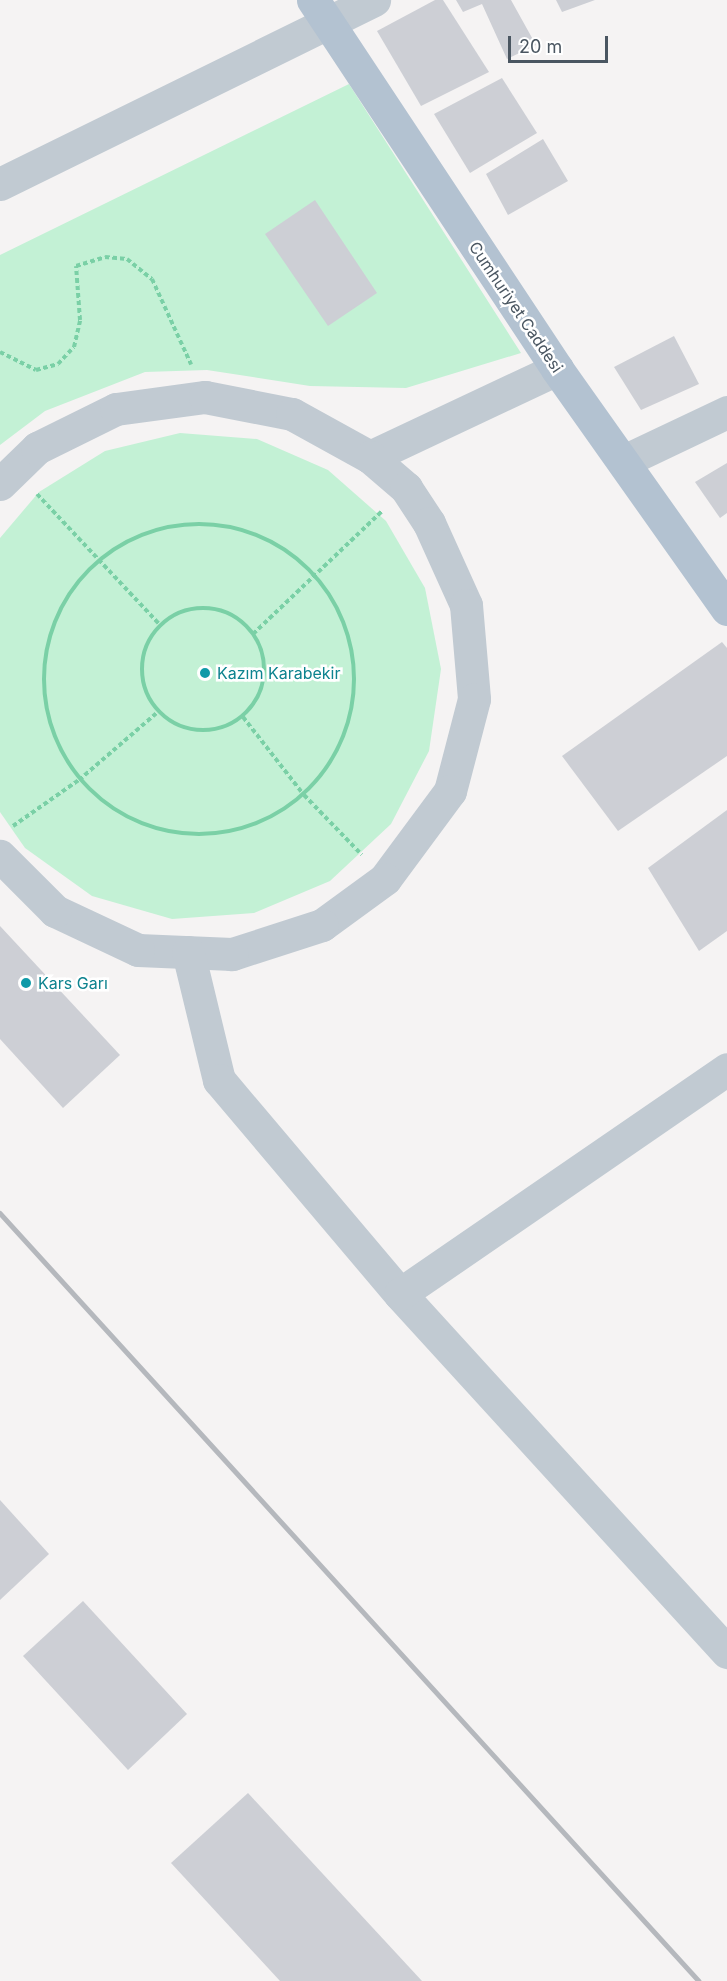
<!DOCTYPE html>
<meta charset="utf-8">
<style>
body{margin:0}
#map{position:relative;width:727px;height:1981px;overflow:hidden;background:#f5f3f3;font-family:Inter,sans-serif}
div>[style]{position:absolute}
.green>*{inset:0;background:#c3f1d5}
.building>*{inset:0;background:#cdcfd5}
.path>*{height:4px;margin-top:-2px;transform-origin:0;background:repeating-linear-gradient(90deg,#7ad0a6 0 4.5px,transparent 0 7.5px)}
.path>.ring{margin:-2px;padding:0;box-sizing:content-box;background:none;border:4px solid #7ad0a6;border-radius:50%}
.street>*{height:33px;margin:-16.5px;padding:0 16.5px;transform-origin:16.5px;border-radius:16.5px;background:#c1cad2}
.primary>*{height:33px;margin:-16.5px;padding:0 16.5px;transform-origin:16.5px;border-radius:16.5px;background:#b3c2d1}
.rail>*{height:4.5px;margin:-2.25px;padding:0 2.25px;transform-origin:2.25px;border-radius:2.25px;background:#b5b8bd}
.dots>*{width:16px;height:16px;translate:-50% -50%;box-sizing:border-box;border:3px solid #fff;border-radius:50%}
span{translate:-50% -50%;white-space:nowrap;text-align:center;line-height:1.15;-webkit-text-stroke:5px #fff;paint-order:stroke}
.street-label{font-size:16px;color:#4a5661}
.culture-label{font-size:16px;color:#0d838f}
.left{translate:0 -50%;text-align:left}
.scale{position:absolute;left:508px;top:36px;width:100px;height:27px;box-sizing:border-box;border:3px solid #4a5661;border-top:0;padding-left:8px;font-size:18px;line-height:21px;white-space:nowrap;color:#4a5661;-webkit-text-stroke:4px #fff;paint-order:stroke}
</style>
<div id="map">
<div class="green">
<div style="clip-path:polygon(349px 84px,521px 353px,406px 388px,310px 386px,207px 370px,145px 372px,45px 411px,0 445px,0 255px)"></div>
<div style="clip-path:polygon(180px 433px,257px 439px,328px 470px,386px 521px,425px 588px,441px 669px,429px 751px,391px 824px,330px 881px,254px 913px,172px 919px,92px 896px,25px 848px,0 812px,0 538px,39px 492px,105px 451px)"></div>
</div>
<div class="building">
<div style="clip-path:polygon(435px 0,443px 0,489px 72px,421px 106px,377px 31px)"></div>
<div style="clip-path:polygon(456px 0,511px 0,536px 45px,507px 59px,482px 4px,463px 12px)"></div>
<div style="clip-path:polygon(556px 0,595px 0,562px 12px)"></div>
<div style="clip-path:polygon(502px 78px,537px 133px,470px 173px,434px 114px)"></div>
<div style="clip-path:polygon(543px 139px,568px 181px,508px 215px,486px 174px)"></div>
<div style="clip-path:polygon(315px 200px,377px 293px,328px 326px,265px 234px)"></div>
<div style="clip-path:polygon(674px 336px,699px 384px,641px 410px,614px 367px)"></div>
<div style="clip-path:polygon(727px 463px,727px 513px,720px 518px,695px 482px)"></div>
<div style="clip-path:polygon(722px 642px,727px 648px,727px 756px,618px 831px,562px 756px)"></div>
<div style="clip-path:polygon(727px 810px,727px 931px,699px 951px,648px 868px)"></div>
<div style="clip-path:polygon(0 926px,120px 1055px,63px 1108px,0 1039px)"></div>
<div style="clip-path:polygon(0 1500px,49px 1554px,0 1600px)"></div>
<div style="clip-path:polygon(83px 1601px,187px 1714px,128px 1770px,23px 1656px)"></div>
<div style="clip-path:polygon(248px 1793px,422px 1981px,280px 1981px,171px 1863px)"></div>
</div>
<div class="path">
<div style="left:0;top:352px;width:40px;rotate:26.6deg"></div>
<div style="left:36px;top:370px;width:23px;rotate:-15deg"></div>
<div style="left:58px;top:364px;width:23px;rotate:-47deg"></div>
<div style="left:74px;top:347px;width:28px;rotate:-77deg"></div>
<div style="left:80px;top:320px;width:54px;rotate:-94.2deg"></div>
<div style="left:76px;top:266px;width:30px;rotate:-17deg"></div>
<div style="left:105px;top:257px;width:22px;rotate:5deg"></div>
<div style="left:127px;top:259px;width:32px;rotate:39deg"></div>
<div style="left:152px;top:279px;width:94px;rotate:65.4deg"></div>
<div style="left:37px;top:494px;width:180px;rotate:46.8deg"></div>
<div class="ring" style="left:44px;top:524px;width:306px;height:306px"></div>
<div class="ring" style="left:142px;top:608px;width:118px;height:118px"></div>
<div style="left:253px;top:634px;width:178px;rotate:-43.6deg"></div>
<div style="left:243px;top:717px;width:99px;rotate:52deg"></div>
<div style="left:304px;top:795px;width:83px;rotate:46deg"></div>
<div style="left:13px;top:826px;width:80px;rotate:-34.9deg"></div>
<div style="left:79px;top:780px;width:106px;rotate:-40.8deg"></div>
</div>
<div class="street">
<div style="left:0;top:184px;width:417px;rotate:-26.2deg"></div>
<div style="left:370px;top:457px;width:207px;rotate:-25.2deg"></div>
<div style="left:624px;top:461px;width:114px;rotate:-25.4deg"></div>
<div style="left:0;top:484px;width:52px;rotate:-44.2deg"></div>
<div style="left:37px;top:448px;width:88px;rotate:-26.3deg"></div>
<div style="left:116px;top:409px;width:90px;rotate:-7.7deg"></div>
<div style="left:205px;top:397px;width:89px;rotate:11.1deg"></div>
<div style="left:292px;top:414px;width:89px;rotate:28.9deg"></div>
<div style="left:370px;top:457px;width:48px;rotate:40.7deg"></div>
<div style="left:406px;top:488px;width:42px;rotate:56.7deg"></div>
<div style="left:429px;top:523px;width:90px;rotate:65.7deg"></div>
<div style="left:466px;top:605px;width:94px;rotate:85.1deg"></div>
<div style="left:474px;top:699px;width:95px;rotate:104.6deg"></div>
<div style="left:450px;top:791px;width:109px;rotate:126.5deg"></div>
<div style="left:385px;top:879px;width:78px;rotate:143.9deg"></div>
<div style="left:322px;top:925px;width:95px;rotate:162.1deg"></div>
<div style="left:232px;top:954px;width:94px;rotate:-177.6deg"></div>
<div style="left:138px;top:950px;width:92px;rotate:-154.8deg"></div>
<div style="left:55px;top:911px;width:78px;rotate:-135deg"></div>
<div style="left:188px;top:952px;width:132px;rotate:76.4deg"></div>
<div style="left:219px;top:1080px;width:280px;rotate:49.8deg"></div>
<div style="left:400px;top:1294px;width:485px;rotate:47.6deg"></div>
<div style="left:400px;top:1294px;width:397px;rotate:-34.5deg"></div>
</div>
<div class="primary">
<div style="left:313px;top:0;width:442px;rotate:56.5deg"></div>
<div style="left:557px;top:369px;width:294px;rotate:54.7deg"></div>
</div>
<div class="rail">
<div style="left:0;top:1213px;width:1038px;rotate:47.69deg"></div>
</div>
<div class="dots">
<div style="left:205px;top:673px;background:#0f9aa8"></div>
<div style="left:26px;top:983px;background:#0f9aa8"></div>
</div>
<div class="street-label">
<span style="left:516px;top:307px;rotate:56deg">Cumhuriyet Caddesi</span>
</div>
<div class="culture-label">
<span class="left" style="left:217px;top:673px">Kazım Karabekir</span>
<span class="left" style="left:38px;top:983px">Kars Garı</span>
</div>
<div class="scale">20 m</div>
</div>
